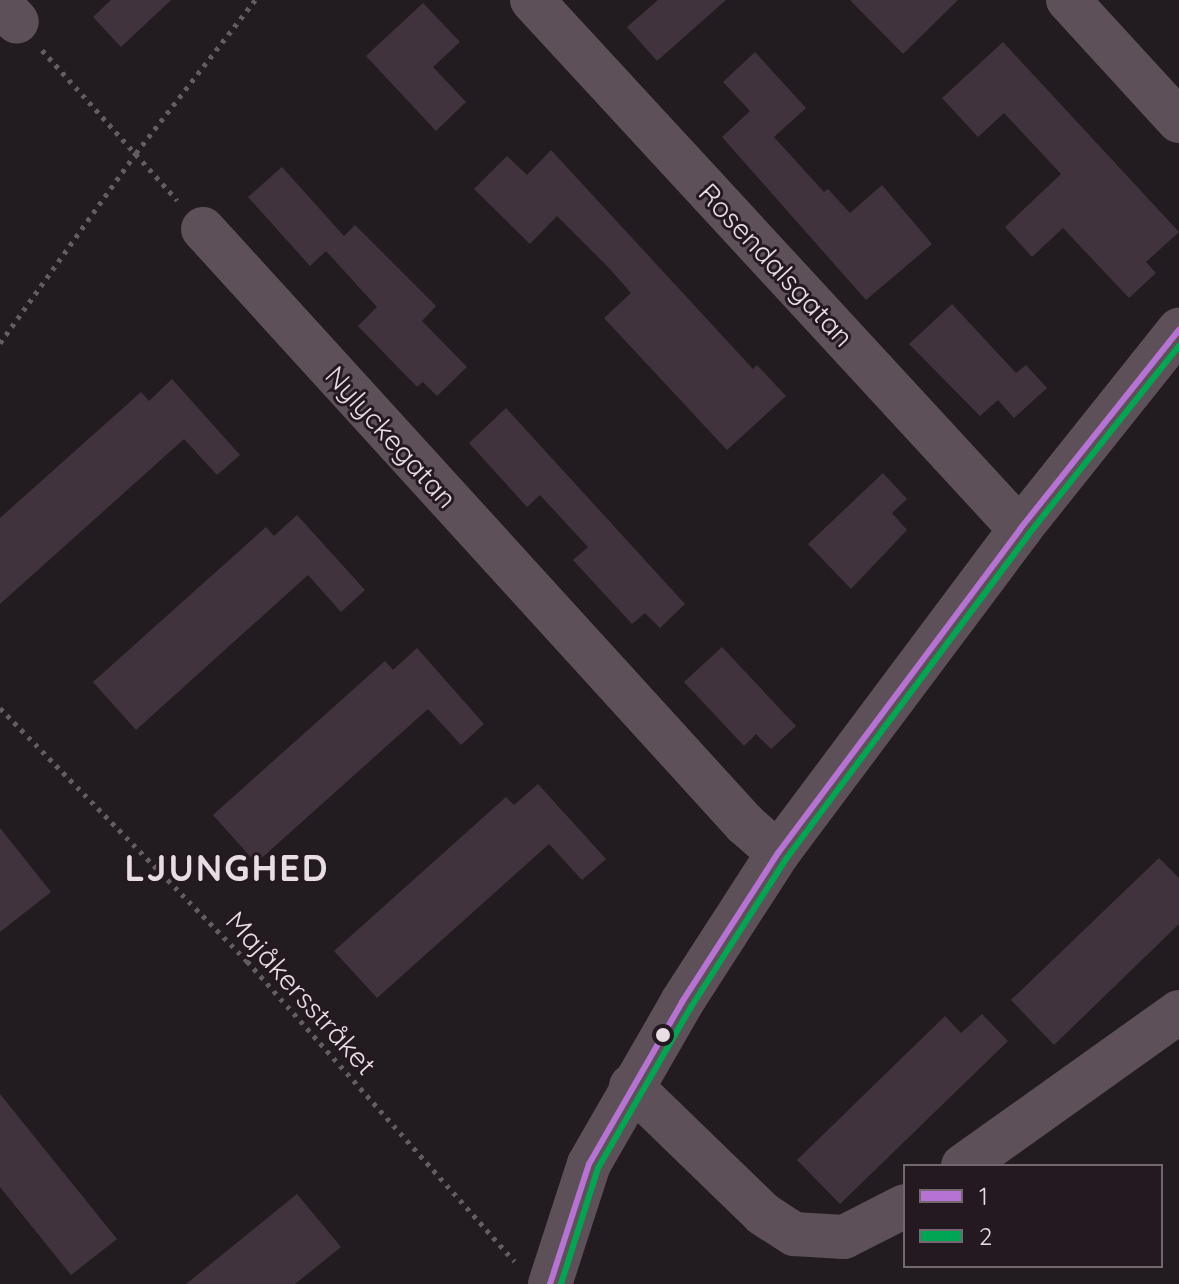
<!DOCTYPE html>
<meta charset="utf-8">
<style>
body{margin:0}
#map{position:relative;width:1179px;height:1284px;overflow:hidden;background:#221c20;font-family:Quicksand,sans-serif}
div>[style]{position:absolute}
.building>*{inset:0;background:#40333d}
.path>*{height:5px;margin-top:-2.5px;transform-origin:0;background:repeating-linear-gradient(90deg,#655b62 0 4px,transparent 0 10px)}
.street>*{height:44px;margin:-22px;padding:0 22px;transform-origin:22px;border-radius:22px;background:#5d5059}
.bus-1>*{height:6px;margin:-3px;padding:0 3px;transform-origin:3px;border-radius:3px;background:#b673d3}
.bus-2>*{height:6px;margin:-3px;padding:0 3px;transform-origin:3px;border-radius:3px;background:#00a651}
.dots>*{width:22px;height:22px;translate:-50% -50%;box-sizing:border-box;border:4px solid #251921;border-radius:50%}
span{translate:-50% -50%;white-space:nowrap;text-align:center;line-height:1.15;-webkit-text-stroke:6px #251921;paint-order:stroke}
.street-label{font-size:28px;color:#e7dee4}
.district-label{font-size:36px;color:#e7dee4;font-weight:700;letter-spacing:2px}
.legend{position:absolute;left:903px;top:1164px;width:260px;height:104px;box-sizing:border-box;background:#251921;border:2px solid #73686f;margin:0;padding:10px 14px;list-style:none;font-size:24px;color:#e7dee4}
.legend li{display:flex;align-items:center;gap:16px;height:40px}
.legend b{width:40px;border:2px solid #73686f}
</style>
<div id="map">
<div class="building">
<div style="clip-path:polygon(111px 0,171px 0,121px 47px,93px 17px)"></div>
<div style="clip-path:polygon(658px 0,726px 0,657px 61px,627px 27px)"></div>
<div style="clip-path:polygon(850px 0,958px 0,903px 54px)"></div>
<div style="clip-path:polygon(423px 3px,460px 42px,433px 67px,466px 102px,436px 131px,366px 56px)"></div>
<div style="clip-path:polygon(1003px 42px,1179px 232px,1146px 262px,1156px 273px,1129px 298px,1063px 228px,1032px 257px,1005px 227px,1061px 174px,1004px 113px,978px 137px,942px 98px)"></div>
<div style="clip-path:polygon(755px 52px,806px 108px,774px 137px,824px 192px,828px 189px,850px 213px,882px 185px,932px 244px,866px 300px,722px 137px,750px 111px,723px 82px)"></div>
<div style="clip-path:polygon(551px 150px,753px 369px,757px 365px,786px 396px,727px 450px,604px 318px,631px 293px,609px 268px,557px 216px,530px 244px,474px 189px,507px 156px,527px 175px)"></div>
<div style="clip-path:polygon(282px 167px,344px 236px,355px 225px,436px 306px,422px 321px,467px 367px,437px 396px,423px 382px,417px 387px,358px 326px,377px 307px,326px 251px,310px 266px,248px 197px)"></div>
<div style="clip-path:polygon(952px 304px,1016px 373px,1026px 365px,1047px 388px,1014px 418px,998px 400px,980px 416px,909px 344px)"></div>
<div style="clip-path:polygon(172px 379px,240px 455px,217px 475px,184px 439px,0 604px,0 518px,141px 392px,149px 401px)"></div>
<div style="clip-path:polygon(506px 408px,685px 604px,660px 628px,645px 613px,632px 624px,573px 560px,588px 547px,540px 495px,527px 507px,469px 443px)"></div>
<div style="clip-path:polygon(883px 473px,907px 499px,892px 513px,907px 530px,851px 589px,808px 544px)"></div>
<div style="clip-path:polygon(297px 515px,365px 590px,341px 612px,308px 575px,136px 730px,93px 682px,266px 527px,274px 536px)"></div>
<div style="clip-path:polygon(722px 647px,796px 726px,771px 749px,756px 734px,744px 746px,684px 682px)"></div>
<div style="clip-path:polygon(417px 648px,484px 724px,461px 745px,428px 709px,256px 863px,213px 815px,385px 661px,393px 670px)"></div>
<div style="clip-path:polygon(538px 784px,606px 859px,582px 880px,549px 844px,377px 998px,334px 951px,506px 797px,514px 805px)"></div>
<div style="clip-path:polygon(0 828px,51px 892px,0 932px)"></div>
<div style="clip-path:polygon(1159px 858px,1179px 878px,1179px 924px,1054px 1045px,1011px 1000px)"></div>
<div style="clip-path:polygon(982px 1014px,1008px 1041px,840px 1204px,797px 1160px,945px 1016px,961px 1033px)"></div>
<div style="clip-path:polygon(0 1094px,117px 1239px,71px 1275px,0 1187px)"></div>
<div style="clip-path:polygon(297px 1194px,341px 1247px,295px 1284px,186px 1284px)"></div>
</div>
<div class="path">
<div style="left:42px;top:50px;width:202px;rotate:48deg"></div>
<div style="left:0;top:343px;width:234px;rotate:-54.4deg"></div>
<div style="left:136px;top:153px;width:194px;rotate:-52.1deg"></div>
<div style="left:0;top:708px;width:354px;rotate:45.7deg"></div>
<div style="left:247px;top:961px;width:402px;rotate:48.3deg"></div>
</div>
<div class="street">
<div style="left:532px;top:0;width:720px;rotate:47.31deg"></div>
<div style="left:1068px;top:0;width:164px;rotate:47.5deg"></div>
<div style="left:0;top:3px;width:25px;rotate:48deg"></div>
<div style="left:203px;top:229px;width:805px;rotate:47.67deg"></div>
<div style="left:745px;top:824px;width:44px;rotate:41.3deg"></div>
<div style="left:631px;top:1086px;width:184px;rotate:44.1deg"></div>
<div style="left:763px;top:1214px;width:37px;rotate:33deg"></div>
<div style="left:794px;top:1234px;width:50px;rotate:3.4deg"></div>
<div style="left:844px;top:1237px;width:68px;rotate:-26.9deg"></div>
<div style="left:963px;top:1166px;width:265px;rotate:-35.5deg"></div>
<div style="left:550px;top:1284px;width:126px;rotate:-72deg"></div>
<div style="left:589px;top:1164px;width:187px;rotate:-60.1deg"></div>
<div style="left:682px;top:1002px;width:177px;rotate:-57.2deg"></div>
<div style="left:778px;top:853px;width:404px;rotate:-53.2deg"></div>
<div style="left:1020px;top:529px;width:255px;rotate:-51.4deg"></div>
</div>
<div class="bus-1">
<div style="left:550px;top:1284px;width:126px;rotate:-72deg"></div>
<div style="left:589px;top:1164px;width:187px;rotate:-60.1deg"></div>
<div style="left:682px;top:1002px;width:177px;rotate:-57.2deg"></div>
<div style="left:778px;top:853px;width:404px;rotate:-53.2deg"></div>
<div style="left:1020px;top:529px;width:255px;rotate:-51.4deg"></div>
</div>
<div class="bus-2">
<div style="left:561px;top:1284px;width:122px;rotate:-72.3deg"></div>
<div style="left:598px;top:1168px;width:186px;rotate:-60deg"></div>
<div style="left:691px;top:1007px;width:176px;rotate:-57.3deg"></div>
<div style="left:786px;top:859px;width:404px;rotate:-53.2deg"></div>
<div style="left:1028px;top:535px;width:242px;rotate:-51.4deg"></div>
</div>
<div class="dots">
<div style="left:663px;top:1035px;background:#e7dee4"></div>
</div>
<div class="street-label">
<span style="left:776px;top:265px;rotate:47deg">Rosendalsgatan</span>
<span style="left:391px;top:437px;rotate:48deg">Nylyckegatan</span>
<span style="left:301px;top:993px;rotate:48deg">Majåkersstråket</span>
</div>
<div class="district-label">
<span style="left:227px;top:868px">LJUNGHED</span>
</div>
<ul class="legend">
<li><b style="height:10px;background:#b673d3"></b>1</li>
<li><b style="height:10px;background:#00a651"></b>2</li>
</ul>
</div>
